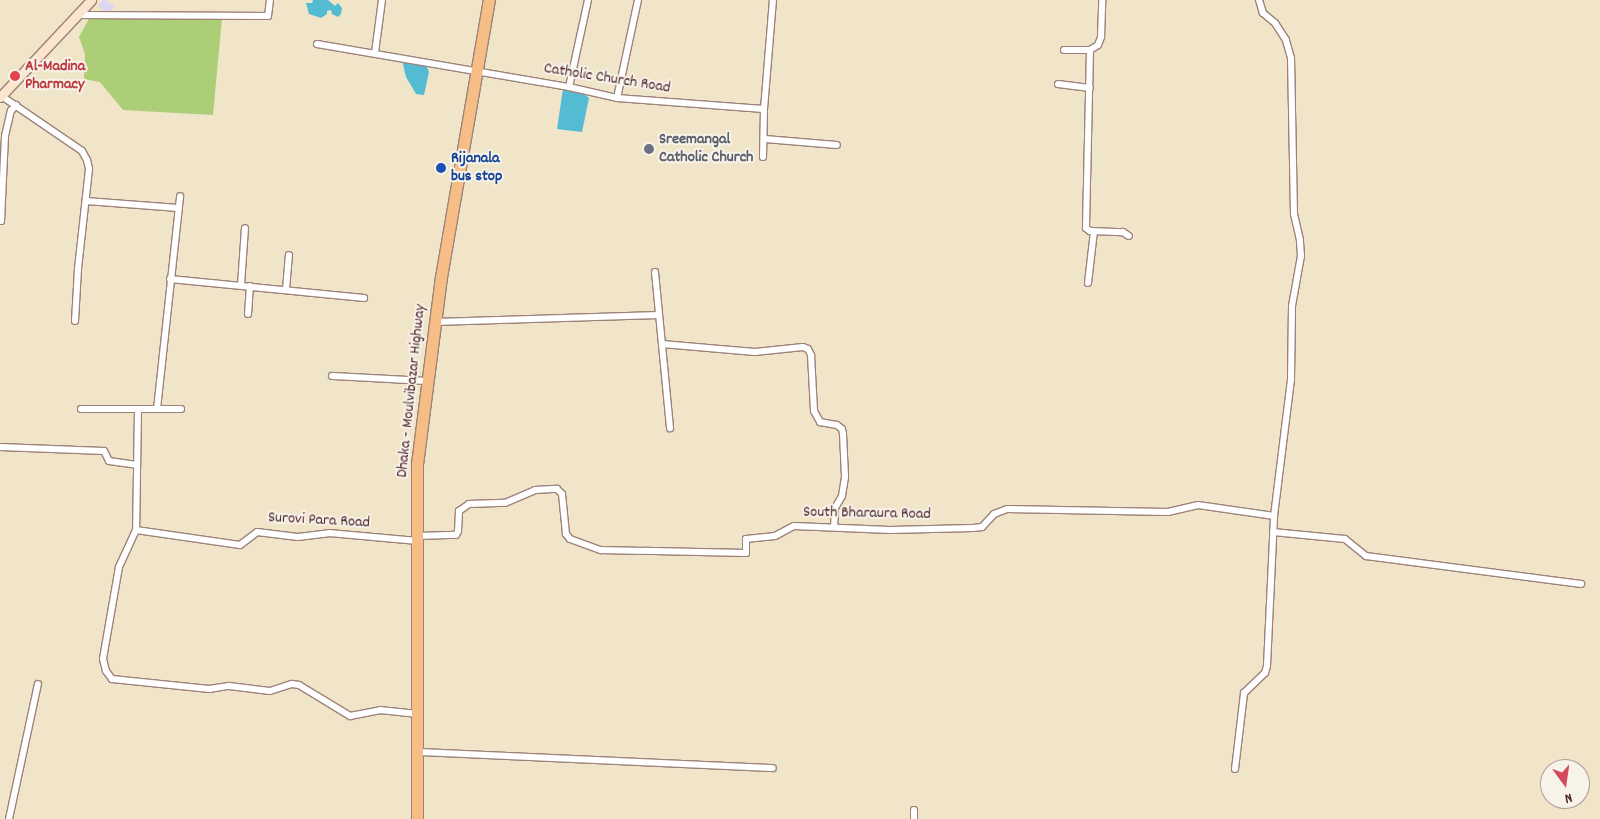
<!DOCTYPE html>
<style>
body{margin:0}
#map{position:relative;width:1600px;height:819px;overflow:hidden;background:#f0e4c9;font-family:Dekko,sans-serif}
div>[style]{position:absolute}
.built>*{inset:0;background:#e0d4f4}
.green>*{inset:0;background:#acce76}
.water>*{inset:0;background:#54bcd2}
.roads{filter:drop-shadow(1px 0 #9d827a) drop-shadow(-1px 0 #9d827a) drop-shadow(0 1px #9d827a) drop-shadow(0 -1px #9d827a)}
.minor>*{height:6px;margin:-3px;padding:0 3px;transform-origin:3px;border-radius:3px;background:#fff}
.secondary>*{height:9px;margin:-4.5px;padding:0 4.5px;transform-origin:4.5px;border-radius:4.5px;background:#fbe5cf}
.trunk>*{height:11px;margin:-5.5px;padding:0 5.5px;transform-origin:5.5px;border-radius:5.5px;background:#f6be86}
.dots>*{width:14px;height:14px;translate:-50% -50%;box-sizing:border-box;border:2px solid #f7f3e8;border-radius:50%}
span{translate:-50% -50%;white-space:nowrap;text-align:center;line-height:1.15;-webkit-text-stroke:4px #f7f3e8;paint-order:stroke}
.health-label{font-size:16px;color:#be3a42;font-weight:700}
.left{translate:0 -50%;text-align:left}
.street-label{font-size:16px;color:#4a1f2b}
.worship-label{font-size:16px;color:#5b616d;font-weight:700}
.transit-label{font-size:16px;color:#164399;font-weight:700}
.north{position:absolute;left:1540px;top:759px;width:50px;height:50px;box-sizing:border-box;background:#f7f3e8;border:1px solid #b29e9c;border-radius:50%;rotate:166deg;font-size:14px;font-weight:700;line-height:20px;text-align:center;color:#4a1f2b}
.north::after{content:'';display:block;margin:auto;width:18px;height:22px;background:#d1495b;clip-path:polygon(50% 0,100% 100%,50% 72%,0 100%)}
</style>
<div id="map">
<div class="built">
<div style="clip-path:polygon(103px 0,106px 0,115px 7px,107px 13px,98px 6px)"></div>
</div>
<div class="green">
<div style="clip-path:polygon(91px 15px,222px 18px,213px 115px,123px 110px,100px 82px,84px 79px,85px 54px,79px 37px)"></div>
</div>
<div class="water">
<div style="clip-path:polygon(313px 0,328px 0,335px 6px,338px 3px,342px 8px,341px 14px,338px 17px,332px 14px,331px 10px,327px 11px,327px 14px,321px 18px,309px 14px,306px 3px,312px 3px)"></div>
<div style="clip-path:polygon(402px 60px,426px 65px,429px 72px,424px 95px,416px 94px,406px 77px)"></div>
<div style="clip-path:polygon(563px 89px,583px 93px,589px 98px,582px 132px,557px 129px)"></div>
</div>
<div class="roads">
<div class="minor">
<div style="left:77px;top:15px;width:191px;rotate:0.3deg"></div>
<div style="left:268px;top:16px;width:16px;rotate:-83deg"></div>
<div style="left:317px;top:44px;width:256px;rotate:9.7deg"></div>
<div style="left:569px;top:87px;width:49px;rotate:12.9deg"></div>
<div style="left:617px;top:98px;width:147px;rotate:4.3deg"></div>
<div style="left:1064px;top:50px;width:26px"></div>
<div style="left:1090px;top:50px;width:9px;rotate:-32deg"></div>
<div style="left:1098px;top:45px;width:9px;rotate:-69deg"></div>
<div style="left:1101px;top:37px;width:37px;rotate:-88deg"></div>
<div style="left:1090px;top:50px;width:178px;rotate:91.3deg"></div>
<div style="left:1086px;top:228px;width:5px;rotate:37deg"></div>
<div style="left:1090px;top:231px;width:33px;rotate:2deg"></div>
<div style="left:1123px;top:232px;width:7px;rotate:34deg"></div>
<div style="left:375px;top:53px;width:53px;rotate:-82.5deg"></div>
<div style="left:1058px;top:84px;width:32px;rotate:7deg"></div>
<div style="left:569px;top:87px;width:89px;rotate:-77.7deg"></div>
<div style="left:0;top:95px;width:99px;rotate:34.3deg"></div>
<div style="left:82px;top:151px;width:10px;rotate:61deg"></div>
<div style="left:87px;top:160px;width:9px;rotate:77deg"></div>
<div style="left:89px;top:169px;width:101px;rotate:96.3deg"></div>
<div style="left:78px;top:269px;width:52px;rotate:93.3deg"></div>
<div style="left:617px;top:98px;width:100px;rotate:-77.9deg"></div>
<div style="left:765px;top:139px;width:72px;rotate:4.8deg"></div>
<div style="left:763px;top:157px;width:48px;rotate:-88.8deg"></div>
<div style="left:764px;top:109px;width:109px;rotate:-85.3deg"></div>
<div style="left:86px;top:201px;width:93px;rotate:4.3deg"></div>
<div style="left:1px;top:221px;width:85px;rotate:-87.3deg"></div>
<div style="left:5px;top:136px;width:26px;rotate:-77deg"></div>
<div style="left:11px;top:111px;width:8px;rotate:-50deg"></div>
<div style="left:655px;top:272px;width:157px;rotate:84.5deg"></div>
<div style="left:170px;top:279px;width:195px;rotate:5.6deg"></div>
<div style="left:1088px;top:283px;width:52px;rotate:-83.4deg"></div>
<div style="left:241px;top:285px;width:57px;rotate:-86deg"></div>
<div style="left:286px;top:289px;width:34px;rotate:-85deg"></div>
<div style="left:248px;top:314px;width:28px;rotate:-86deg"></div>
<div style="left:435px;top:322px;width:224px;rotate:-1.8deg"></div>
<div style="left:662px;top:344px;width:93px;rotate:4.9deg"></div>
<div style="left:755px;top:352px;width:48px;rotate:-5.9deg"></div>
<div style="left:803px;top:347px;width:5px;rotate:22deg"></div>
<div style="left:808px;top:349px;width:7px;rotate:63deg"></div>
<div style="left:811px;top:355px;width:56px;rotate:86.9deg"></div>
<div style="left:814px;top:411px;width:13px;rotate:61deg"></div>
<div style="left:820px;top:422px;width:17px;rotate:10deg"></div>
<div style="left:837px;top:425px;width:6px;rotate:39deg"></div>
<div style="left:842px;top:429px;width:5px;rotate:79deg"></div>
<div style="left:843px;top:434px;width:43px;rotate:87.3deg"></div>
<div style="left:845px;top:477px;width:19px;rotate:99deg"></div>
<div style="left:842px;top:496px;width:14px;rotate:120deg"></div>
<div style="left:835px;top:508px;width:19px;rotate:93deg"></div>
<div style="left:332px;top:376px;width:96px;rotate:3deg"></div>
<div style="left:81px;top:409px;width:100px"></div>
<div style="left:138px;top:409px;width:121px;rotate:90.9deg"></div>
<div style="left:136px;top:530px;width:41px;rotate:114.7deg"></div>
<div style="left:119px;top:567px;width:93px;rotate:99.9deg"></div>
<div style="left:103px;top:659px;width:12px;rotate:76deg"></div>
<div style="left:106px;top:671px;width:10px;rotate:53deg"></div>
<div style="left:112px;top:679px;width:98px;rotate:5.9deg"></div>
<div style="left:209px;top:689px;width:20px;rotate:-9deg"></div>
<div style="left:229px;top:686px;width:41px;rotate:7deg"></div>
<div style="left:270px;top:691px;width:23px;rotate:-18deg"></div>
<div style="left:292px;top:684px;width:7px;rotate:8deg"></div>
<div style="left:299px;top:685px;width:60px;rotate:31.3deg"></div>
<div style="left:350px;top:716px;width:31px;rotate:-11deg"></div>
<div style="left:380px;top:710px;width:38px;rotate:6deg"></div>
<div style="left:157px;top:409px;width:214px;rotate:-83.8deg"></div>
<div style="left:0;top:447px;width:104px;rotate:2.2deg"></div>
<div style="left:104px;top:451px;width:11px;rotate:63deg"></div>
<div style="left:109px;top:461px;width:28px;rotate:8deg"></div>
<div style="left:136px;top:530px;width:105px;rotate:8.2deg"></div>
<div style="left:240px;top:545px;width:21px;rotate:-37deg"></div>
<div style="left:257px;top:532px;width:41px;rotate:7deg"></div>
<div style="left:298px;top:537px;width:31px;rotate:-7deg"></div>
<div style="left:329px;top:533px;width:89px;rotate:5.1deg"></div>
<div style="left:1273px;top:532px;width:72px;rotate:5.6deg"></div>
<div style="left:1345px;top:539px;width:27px;rotate:39deg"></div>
<div style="left:1366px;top:556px;width:217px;rotate:7.4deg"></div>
<div style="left:418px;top:536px;width:38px;rotate:-2deg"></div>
<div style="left:456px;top:535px;width:4px;rotate:-63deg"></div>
<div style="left:458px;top:531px;width:20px;rotate:-87deg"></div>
<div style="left:459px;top:511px;width:12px;rotate:-35deg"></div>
<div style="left:469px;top:504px;width:36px;rotate:-2deg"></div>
<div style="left:505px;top:503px;width:33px;rotate:-23deg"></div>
<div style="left:535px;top:490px;width:22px;rotate:-3deg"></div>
<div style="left:557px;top:489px;width:7px;rotate:45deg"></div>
<div style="left:562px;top:494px;width:40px;rotate:84.3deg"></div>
<div style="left:566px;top:534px;width:6px;rotate:51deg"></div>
<div style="left:570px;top:539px;width:33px;rotate:20deg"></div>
<div style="left:601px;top:550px;width:145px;rotate:1.2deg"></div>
<div style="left:746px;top:553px;width:14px;rotate:-90deg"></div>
<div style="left:746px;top:539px;width:29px;rotate:-6deg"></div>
<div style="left:775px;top:536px;width:21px;rotate:-28deg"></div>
<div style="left:794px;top:526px;width:96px;rotate:2.4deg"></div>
<div style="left:890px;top:530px;width:83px;rotate:-1.4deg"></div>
<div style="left:973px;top:528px;width:9px;rotate:-6deg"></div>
<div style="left:982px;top:527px;width:18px;rotate:-47deg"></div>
<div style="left:994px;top:514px;width:14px;rotate:-21deg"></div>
<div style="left:1007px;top:509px;width:161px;rotate:1.1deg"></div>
<div style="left:1168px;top:512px;width:31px;rotate:-13deg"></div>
<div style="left:1198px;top:505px;width:77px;rotate:8.2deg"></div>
<div style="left:418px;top:752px;width:355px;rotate:2.6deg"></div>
<div style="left:1235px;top:769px;width:77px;rotate:-83.2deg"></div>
<div style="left:1244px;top:693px;width:29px;rotate:-44deg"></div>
<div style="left:1265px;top:673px;width:7px;rotate:-74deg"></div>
<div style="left:1267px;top:666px;width:150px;rotate:-87.3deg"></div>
<div style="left:1274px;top:516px;width:138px;rotate:-82.9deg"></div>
<div style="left:1291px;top:379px;width:73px;rotate:-89.2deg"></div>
<div style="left:1292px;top:306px;width:51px;rotate:-79.8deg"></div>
<div style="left:1301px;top:256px;width:16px;rotate:-94deg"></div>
<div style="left:1300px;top:240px;width:27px;rotate:-103deg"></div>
<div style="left:1294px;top:214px;width:156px;rotate:-91.1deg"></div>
<div style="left:1291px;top:58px;width:19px;rotate:-106deg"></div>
<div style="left:1286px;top:40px;width:20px;rotate:-123deg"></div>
<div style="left:1275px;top:23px;width:16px;rotate:-140deg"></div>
<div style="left:1263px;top:13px;width:14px;rotate:-107deg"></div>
<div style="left:9px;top:819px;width:138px;rotate:-77.9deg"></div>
<div style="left:914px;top:819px;width:9px;rotate:-90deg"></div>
</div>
<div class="secondary">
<div style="left:0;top:97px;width:133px;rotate:-46.8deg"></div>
</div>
<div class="trunk">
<div style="left:417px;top:819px;width:355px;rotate:-90deg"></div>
<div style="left:417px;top:464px;width:189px;rotate:-82.7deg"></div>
<div style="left:441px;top:277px;width:281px;rotate:-80.2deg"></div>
</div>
</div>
<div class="dots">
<div style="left:15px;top:76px;background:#e0444e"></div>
<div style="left:649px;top:149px;background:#6b7280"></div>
<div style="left:441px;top:168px;background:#1a4fb4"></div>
</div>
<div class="health-label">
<span class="left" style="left:25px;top:76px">Al-Madina<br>Pharmacy</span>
</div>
<div class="street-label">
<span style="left:607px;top:79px;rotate:9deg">Catholic Church Road</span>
<span style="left:412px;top:391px;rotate:-84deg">Dhaka - Moulvibazar Highway</span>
<span style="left:867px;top:514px;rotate:1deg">South Bharaura Road</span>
<span style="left:319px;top:521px;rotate:3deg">Surovi Para Road</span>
</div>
<div class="worship-label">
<span class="left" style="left:659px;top:149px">Sreemangal<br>Catholic Church</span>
</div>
<div class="transit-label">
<span class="left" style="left:451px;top:168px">Rijanala<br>bus stop</span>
</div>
<div class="north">N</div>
</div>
